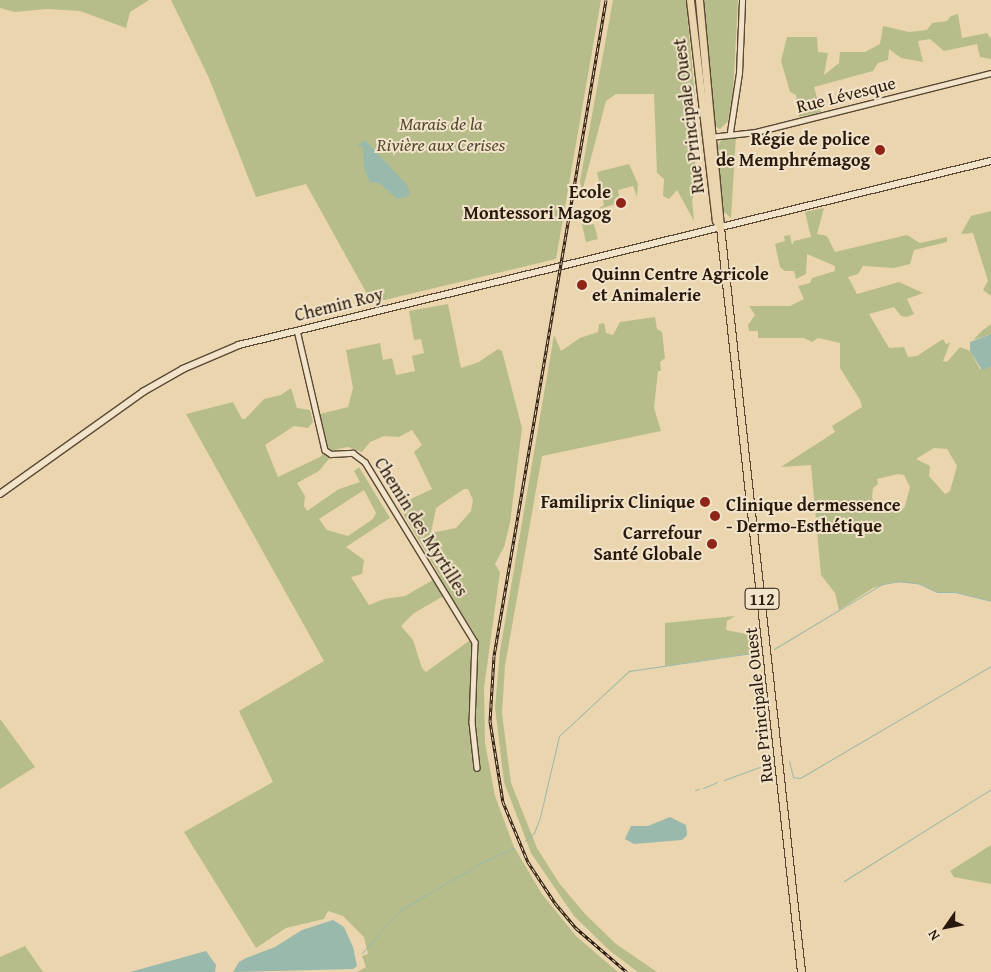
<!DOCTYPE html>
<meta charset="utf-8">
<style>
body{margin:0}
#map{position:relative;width:991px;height:972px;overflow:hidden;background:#ebd5ae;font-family:"Gentium Book Plus",serif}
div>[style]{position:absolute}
.green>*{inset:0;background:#b7bd8a}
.water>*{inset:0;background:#98b9ab}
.stream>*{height:1px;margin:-0.5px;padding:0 0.5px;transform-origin:0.5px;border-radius:0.5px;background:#98b9ab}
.roads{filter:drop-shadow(1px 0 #5a4834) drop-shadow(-1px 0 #5a4834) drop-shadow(0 1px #5a4834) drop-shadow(0 -1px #5a4834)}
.minor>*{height:4.5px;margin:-2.25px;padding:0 2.25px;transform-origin:2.25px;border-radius:2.25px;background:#f2e4ca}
.tertiary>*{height:5.5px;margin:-2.75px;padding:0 2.75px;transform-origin:2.75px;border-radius:2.75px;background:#f2e4ca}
.primary>*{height:7px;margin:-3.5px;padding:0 3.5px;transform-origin:3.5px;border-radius:3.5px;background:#ebd5ae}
.rail>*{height:3px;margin-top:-1.5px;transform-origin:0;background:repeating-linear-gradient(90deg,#f2e4ca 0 4px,#29190c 0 8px);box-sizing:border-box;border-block:1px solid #29190c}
.dots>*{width:14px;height:14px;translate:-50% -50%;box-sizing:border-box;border:2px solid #f2e4ca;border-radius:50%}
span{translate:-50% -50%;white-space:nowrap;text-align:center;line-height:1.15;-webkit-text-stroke:4px #f2e4ca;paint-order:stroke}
.shield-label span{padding:1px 4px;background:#f2e4ca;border:1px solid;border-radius:4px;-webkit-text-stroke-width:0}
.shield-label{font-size:16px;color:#29190c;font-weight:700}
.street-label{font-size:18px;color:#29190c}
.park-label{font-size:18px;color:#544a32;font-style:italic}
.poi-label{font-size:18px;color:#29190c;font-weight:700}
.right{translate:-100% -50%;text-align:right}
.left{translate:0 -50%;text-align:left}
.north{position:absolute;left:921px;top:902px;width:50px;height:50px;-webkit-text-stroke:4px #f2e4ca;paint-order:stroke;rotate:237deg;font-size:14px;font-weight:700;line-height:20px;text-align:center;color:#29190c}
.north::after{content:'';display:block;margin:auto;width:18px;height:22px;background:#29190c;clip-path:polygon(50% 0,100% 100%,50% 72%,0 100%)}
</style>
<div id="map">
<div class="green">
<div style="clip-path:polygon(0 0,149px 0,130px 12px,126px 28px,80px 11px,47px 9px,15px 12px,0 8px)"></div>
<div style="clip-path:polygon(171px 0,601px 0,556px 259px,372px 303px,306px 184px,256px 197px,209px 78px)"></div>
<div style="clip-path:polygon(613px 0,686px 0,695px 98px,693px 102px,691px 86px,687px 85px,698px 189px,692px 199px,694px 221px,677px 190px,669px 199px,663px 196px,664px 179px,657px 173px,654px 94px,616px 94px,606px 101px,582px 192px,580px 181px)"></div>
<div style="clip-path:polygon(702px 0,738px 0,733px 93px,728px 121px,720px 129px,715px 126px)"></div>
<div style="clip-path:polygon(958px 14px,962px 38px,987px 33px,991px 39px,991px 59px,980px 57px,977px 44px,944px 51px,930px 39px,918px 41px,923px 62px,901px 58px,889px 49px,888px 60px,878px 63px,873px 71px,814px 87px,821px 112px,799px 117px,796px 95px,790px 92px,781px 61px,787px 37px,817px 37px,818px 52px,828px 53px,824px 75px,839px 63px,840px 52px,865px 52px,880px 44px,883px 26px,909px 32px,927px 30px,932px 23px,947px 21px,951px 16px)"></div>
<div style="clip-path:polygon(736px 135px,731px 218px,724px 212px,717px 148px,721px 140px)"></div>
<div style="clip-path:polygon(629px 164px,638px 184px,637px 197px,633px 186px,618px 190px,620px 203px,598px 209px,604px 205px,597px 172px)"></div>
<div style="clip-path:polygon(evenodd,824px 208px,817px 234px,827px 236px,835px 252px,907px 235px,920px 243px,947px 237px,947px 242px,914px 250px,910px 264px,894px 268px,863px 266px,858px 274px,848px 277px,857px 294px,899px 282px,923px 293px,907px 299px,914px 314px,907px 317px,901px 316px,894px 307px,869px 314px,889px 348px,904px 347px,908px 357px,917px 356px,943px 339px,946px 344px,950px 343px,943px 361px,947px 362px,960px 347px,970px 351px,980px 369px,991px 367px,991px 601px,955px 592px,937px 592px,920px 584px,894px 582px,873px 588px,839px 610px,835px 593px,821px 575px,811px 465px,781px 467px,835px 432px,832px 426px,862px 407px,860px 400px,840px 368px,840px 343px,818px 338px,812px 342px,804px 338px,758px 338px,758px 331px,749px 331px,748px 325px,755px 315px,749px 306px,790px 306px,804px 299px,798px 286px,810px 283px,812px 278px,835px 271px,835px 266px,807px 254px,806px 274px,796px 279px,794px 271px,785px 271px,780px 267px,775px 244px,785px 241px,784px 236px,790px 235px,792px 245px,794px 241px,811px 237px,805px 212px,824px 208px,934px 448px,947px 449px,957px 466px,950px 491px,945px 494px,929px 476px,930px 466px,916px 459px,934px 448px,824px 208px,898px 474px,904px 475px,910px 487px,905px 506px,903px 509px,895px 506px,879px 507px,872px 498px,873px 488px,878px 484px,877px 479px,898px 474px)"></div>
<div style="clip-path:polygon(991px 211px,991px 296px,983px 290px,988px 281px,973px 233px,961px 234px,971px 216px)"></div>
<div style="clip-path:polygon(586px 219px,588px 225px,594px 224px,598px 239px,586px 242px,581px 220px)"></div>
<div style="clip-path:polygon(evenodd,448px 304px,461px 368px,479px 362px,498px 349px,502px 351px,522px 428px,510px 523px,504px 547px,495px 564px,500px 572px,484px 688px,485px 743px,495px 796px,514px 847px,542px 894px,576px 936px,618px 972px,357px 972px,366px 967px,362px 956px,368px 954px,364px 937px,343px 916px,328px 911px,324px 919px,286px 928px,256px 948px,184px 832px,273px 782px,239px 711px,324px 661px,186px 414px,233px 402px,242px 419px,245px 419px,264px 399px,281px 395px,291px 388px,297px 408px,310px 410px,313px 422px,308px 428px,294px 426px,265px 445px,278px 477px,320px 457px,328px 448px,320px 414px,348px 407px,353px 388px,346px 350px,380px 343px,383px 360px,392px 358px,396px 375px,415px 371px,412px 356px,424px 353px,421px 339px,414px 340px,409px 311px,448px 304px,412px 430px,422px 445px,414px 452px,432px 489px,398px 505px,440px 576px,405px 596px,384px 599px,369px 605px,351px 577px,362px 574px,364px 560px,346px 547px,390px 518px,359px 467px,354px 471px,360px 482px,339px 489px,307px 511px,304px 506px,305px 496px,297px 483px,319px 471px,337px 449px,348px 447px,362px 452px,370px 442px,384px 436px,399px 437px,412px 430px,448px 304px,464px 489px,468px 489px,473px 500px,471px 511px,456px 528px,431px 533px,436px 508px,464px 489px,448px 304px,364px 490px,376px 513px,373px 519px,348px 536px,327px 530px,319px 519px,364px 490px,448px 304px,449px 593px,476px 636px,426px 672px,422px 668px,413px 640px,401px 626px,414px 613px,449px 593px)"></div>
<div style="clip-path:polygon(655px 317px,657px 329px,662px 332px,665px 358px,660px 362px,661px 371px,658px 371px,654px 408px,661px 431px,542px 456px,505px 666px,502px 713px,511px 783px,537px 848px,559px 883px,586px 915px,616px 944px,657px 972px,638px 972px,610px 951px,574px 916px,531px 853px,504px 782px,495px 707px,500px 651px,554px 335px,561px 351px,580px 338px,598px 332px,599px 324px,604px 323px,606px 333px,613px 335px,620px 322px)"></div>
<div style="clip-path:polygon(991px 324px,991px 334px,973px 340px,983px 330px)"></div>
<div style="clip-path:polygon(735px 616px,727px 621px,726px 630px,756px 636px,759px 652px,665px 666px,665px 623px)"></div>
<div style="clip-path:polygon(0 719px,35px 767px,0 789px)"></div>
<div style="clip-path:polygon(991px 845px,991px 884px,954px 877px,950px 871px)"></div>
<div style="clip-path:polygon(25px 946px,43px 972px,0 972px,0 957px)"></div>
</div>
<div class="water">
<div style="clip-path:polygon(365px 140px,407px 185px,410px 193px,407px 197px,397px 199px,379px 183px,370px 182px,364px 168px,363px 147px,357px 146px)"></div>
<div style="clip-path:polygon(991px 334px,991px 367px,982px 370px,970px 351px,970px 342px)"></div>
<div style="clip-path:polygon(670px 817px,686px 825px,687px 835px,682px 840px,634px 844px,625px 839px,631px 826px,648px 826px)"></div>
<div style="clip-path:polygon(333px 920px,344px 927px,353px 947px,357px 966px,353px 969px,233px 972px,239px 962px,246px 958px,275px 947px,302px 930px)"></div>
<div style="clip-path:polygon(206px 951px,216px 965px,215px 972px,130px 972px)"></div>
</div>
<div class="stream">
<div style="left:774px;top:649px;width:126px;rotate:-31deg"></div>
<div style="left:882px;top:584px;width:20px;rotate:-9deg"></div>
<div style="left:902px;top:581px;width:18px;rotate:9deg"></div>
<div style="left:920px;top:584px;width:19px;rotate:25deg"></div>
<div style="left:937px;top:592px;width:18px"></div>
<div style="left:955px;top:592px;width:37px;rotate:14deg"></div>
<div style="left:789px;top:761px;width:16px;rotate:76deg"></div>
<div style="left:793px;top:777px;width:7px;rotate:8deg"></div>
<div style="left:800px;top:778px;width:221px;rotate:-30.4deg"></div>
<div style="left:724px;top:780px;width:52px;rotate:-20.2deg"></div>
<div style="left:703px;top:788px;width:15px;rotate:-23deg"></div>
<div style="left:695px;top:790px;width:4px;rotate:-14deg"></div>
<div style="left:525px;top:841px;width:12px;rotate:-42deg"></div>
<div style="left:534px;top:833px;width:17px;rotate:-69deg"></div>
<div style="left:540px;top:817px;width:83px;rotate:-76.8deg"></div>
<div style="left:559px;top:736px;width:96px;rotate:-42.9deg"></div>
<div style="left:629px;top:671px;width:131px;rotate:-8.3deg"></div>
<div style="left:844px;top:881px;width:173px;rotate:-32deg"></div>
<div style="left:362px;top:953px;width:56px;rotate:-48.6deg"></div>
<div style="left:399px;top:911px;width:93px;rotate:-30.4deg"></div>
<div style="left:479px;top:864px;width:38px;rotate:-25deg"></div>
</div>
<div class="roads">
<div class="minor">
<div style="left:730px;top:132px;width:60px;rotate:-81.3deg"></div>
<div style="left:739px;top:73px;width:73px;rotate:-87.6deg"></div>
<div style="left:710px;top:137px;width:46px;rotate:-6.2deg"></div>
<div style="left:756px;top:132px;width:242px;rotate:-14.1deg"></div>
<div style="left:297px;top:330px;width:123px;rotate:76.9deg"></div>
<div style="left:325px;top:450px;width:7px;rotate:34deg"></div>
<div style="left:331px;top:454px;width:22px;rotate:-3deg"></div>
<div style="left:353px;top:453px;width:15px;rotate:37deg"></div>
<div style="left:365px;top:462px;width:211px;rotate:58.6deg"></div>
<div style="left:475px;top:642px;width:80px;rotate:92.1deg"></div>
<div style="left:472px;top:722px;width:46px;rotate:83.8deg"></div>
</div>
<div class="tertiary">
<div style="left:0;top:494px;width:176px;rotate:-35.5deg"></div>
<div style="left:143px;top:392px;width:46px;rotate:-29.9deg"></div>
<div style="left:183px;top:369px;width:61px;rotate:-23.2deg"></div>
<div style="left:239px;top:345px;width:774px;rotate:-13.75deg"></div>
</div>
<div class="primary">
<div style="left:690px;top:0;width:222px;rotate:83.3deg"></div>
<div style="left:716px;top:220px;width:8px;rotate:60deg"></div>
<div style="left:699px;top:0;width:228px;rotate:84.7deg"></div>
<div style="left:720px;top:227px;width:749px;rotate:83.79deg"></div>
</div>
</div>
<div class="rail">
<div style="left:606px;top:0;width:665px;rotate:99.69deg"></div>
<div style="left:494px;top:656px;width:65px;rotate:93.5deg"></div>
<div style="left:490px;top:721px;width:82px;rotate:80.9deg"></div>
<div style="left:503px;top:802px;width:65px;rotate:67.4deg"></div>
<div style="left:528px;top:862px;width:49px;rotate:56.6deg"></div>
<div style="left:555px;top:903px;width:33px;rotate:50deg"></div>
<div style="left:576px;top:928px;width:67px;rotate:40.8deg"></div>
</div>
<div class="dots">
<div style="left:880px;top:150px;background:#8f2418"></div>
<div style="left:621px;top:203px;background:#8f2418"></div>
<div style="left:582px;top:285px;background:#8f2418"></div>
<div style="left:705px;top:502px;background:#8f2418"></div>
<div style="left:715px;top:516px;background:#8f2418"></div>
<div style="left:712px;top:544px;background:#8f2418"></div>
</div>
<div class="shield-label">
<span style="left:762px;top:599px">112</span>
</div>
<div class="street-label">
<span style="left:846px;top:95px;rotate:-14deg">Rue Lévesque</span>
<span style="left:689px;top:116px;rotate:-97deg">Rue Principale Ouest</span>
<span style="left:339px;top:305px;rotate:-14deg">Chemin Roy</span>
<span style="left:421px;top:527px;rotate:58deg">Chemin des Myrtilles</span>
<span style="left:759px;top:705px;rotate:-96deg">Rue Principale Ouest</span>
</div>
<div class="park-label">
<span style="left:441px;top:135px">Marais de la<br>Rivière aux Cerises</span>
</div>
<div class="poi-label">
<span class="right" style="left:870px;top:150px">Régie de police<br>de Memphrémagog</span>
<span class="right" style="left:611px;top:203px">Ecole<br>Montessori Magog</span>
<span class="left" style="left:592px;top:285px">Quinn Centre Agricole<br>et Animalerie</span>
<span class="right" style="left:695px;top:502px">Familiprix Clinique</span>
<span class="left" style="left:726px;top:516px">Clinique dermessence<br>- Dermo-Esthétique</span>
<span class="right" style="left:702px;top:544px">Carrefour<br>Santé Globale</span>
</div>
<div class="north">N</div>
</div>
